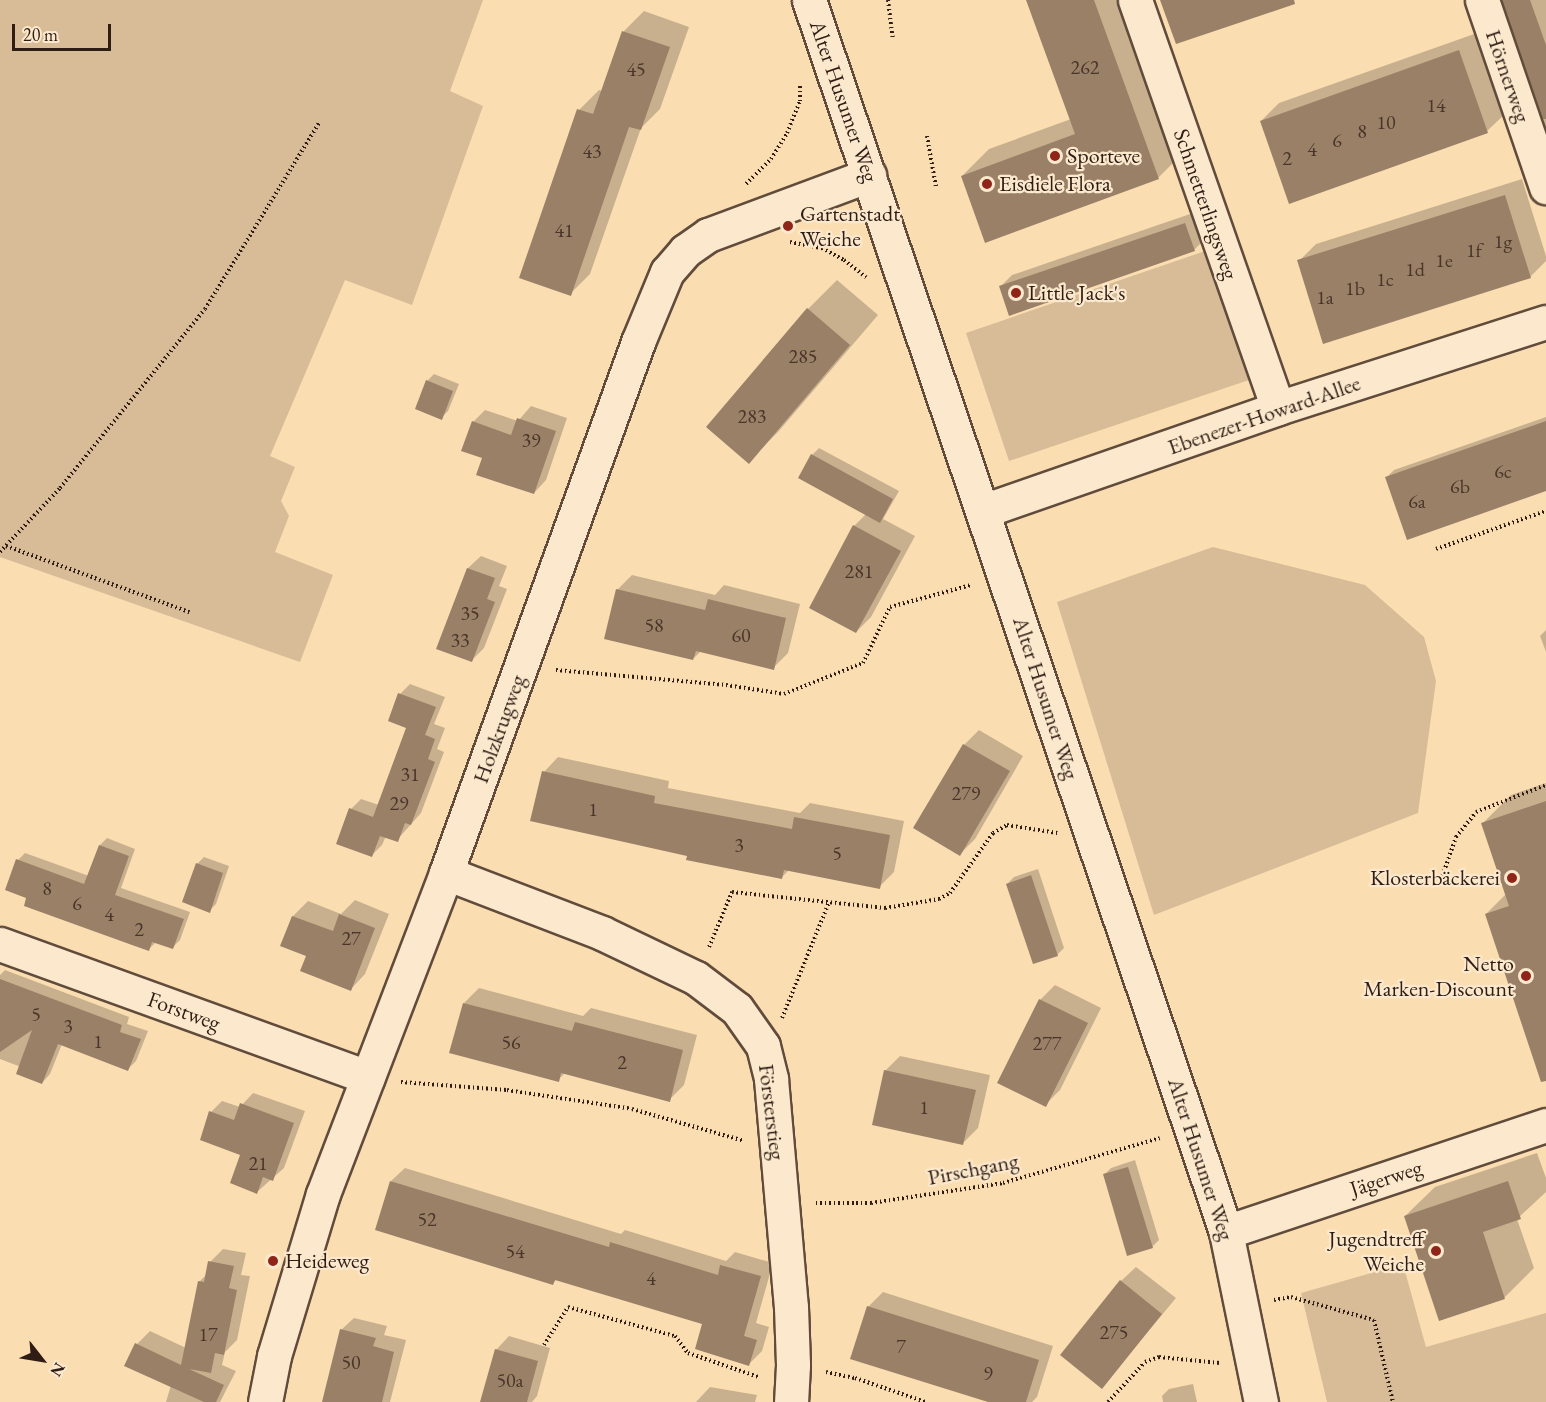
<!DOCTYPE html>
<meta charset="utf-8">
<style>
body{margin:0}
#map{position:relative;width:1546px;height:1402px;overflow:hidden;background:#fbddb2;font-family:"EB Garamond",serif}
div>[style]{position:absolute}
.green>*{inset:0;background:#d8bc97}
.shadow>*{inset:0;background:#0003}
.building>*{inset:0;background:#998067}
.path>*{height:4px;margin-top:-2px;transform-origin:0;background:repeating-linear-gradient(90deg,#2e1c15 0 1.5px,transparent 0 4.5px)}
.roads{filter:drop-shadow(2px 0 #614c3c) drop-shadow(-2px 0 #614c3c) drop-shadow(0 2px #614c3c) drop-shadow(0 -2px #614c3c)}
.street>*{height:33px;margin:-16.5px;padding:0 16.5px;transform-origin:16.5px;border-radius:16.5px;background:#fce9cd}
.secondary>*{height:33px;margin:-16.5px;padding:0 16.5px;transform-origin:16.5px;border-radius:16.5px;background:#fce9cd}
.dots>*{width:16px;height:16px;translate:-50% -50%;box-sizing:border-box;border:3px solid #fce9cd;border-radius:50%}
span{translate:-50% -50%;white-space:nowrap;text-align:center;line-height:1.15;-webkit-text-stroke:4.5px #fce9cd;paint-order:stroke}
.number-label{font-size:20px;color:#49352a}
.number-label span{-webkit-text-stroke-width:0}
.street-label{font-size:22px;color:#2e1c15}
.poi-label{font-size:22px;color:#2e1c15}
.left{translate:0 -50%;text-align:left}
.right{translate:-100% -50%;text-align:right}
.north{position:absolute;left:12px;top:1330px;width:60px;height:60px;-webkit-text-stroke:4px #fce9cd;paint-order:stroke;rotate:121deg;font-size:16px;font-weight:700;line-height:24px;text-align:center;color:#2e1c15}
.north::after{content:'';display:block;margin:auto;width:21px;height:27px;background:#2e1c15;clip-path:polygon(50% 0,100% 100%,50% 72%,0 100%)}
.scale{position:absolute;left:12px;top:24px;width:99px;height:27px;box-sizing:border-box;border:3px solid #2e1c15;border-top:0;padding-left:8px;font-size:18px;line-height:21px;white-space:nowrap;color:#2e1c15;-webkit-text-stroke:4px #fce9cd;paint-order:stroke}
</style>
<div id="map">
<div class="green">
<div style="clip-path:polygon(0 0,483px 0,450px 91px,483px 106px,412px 305px,345px 280px,270px 456px,295px 467px,281px 501px,289px 516px,275px 552px,333px 575px,300px 662px,0 557px)"></div>
<div style="clip-path:polygon(1208px 250px,1252px 379px,1009px 461px,966px 333px)"></div>
<div style="clip-path:polygon(1213px 547px,1365px 585px,1424px 637px,1436px 681px,1418px 813px,1154px 915px,1057px 602px)"></div>
<div style="clip-path:polygon(1403px 1264px,1426px 1347px,1546px 1313px,1546px 1402px,1327px 1402px,1301px 1293px)"></div>
</div>
<div class="shadow">
<div style="clip-path:polygon(1028px 0,1131px 0,1186px 150px,1159px 177px,986px 241px,962px 176px,989px 149px,1071px 119px)"></div>
<div style="clip-path:polygon(1502px 0,1546px 0,1546px 128px)"></div>
<div style="clip-path:polygon(644px 11px,689px 27px,660px 109px,641px 128px,590px 274px,570px 294px,579px 110px,599px 90px,603px 91px,624px 31px)"></div>
<div style="clip-path:polygon(1477px 33px,1505px 114px,1487px 131px,1261px 121px,1279px 103px)"></div>
<div style="clip-path:polygon(1522px 179px,1546px 256px,1546px 261px,1530px 277px,1299px 261px,1316px 244px)"></div>
<div style="clip-path:polygon(1196px 212px,1205px 239px,1194px 250px,1000px 287px,1012px 275px)"></div>
<div style="clip-path:polygon(837px 280px,878px 315px,778px 432px,748px 462px,808px 309px)"></div>
<div style="clip-path:polygon(434px 374px,459px 384px,448px 411px,441px 418px,427px 381px)"></div>
<div style="clip-path:polygon(531px 406px,567px 418px,546px 480px,534px 493px,484px 457px,473px 422px,485px 410px,518px 421px)"></div>
<div style="clip-path:polygon(1546px 417px,1546px 490px,1387px 477px,1394px 470px)"></div>
<div style="clip-path:polygon(819px 448px,899px 491px,883px 519px,915px 536px,871px 617px,856px 632px,854px 526px,866px 514px,812px 455px)"></div>
<div style="clip-path:polygon(481px 556px,507px 566px,499px 586px,507px 589px,484px 648px,471px 661px,438px 648px,468px 568px)"></div>
<div style="clip-path:polygon(632px 575px,715px 595px,724px 585px,800px 604px,788px 653px,773px 668px,701px 651px,693px 659px,617px 590px)"></div>
<div style="clip-path:polygon(1546px 630px,1546px 652px,1540px 636px)"></div>
<div style="clip-path:polygon(410px 684px,445px 697px,434px 724px,445px 728px,437px 749px,444px 752px,421px 813px,397px 840px,386px 836px,382px 845px,372px 855px,351px 809px,361px 799px,379px 805px,408px 727px,400px 694px)"></div>
<div style="clip-path:polygon(979px 730px,1023px 756px,975px 839px,960px 854px,964px 745px)"></div>
<div style="clip-path:polygon(558px 757px,669px 781px,668px 788px,800px 813px,810px 803px,904px 821px,894px 872px,879px 887px,789px 870px,782px 877px,688px 855px,544px 772px)"></div>
<div style="clip-path:polygon(1546px 783px,1546px 1037px,1486px 914px,1506px 894px,1483px 823px,1511px 795px)"></div>
<div style="clip-path:polygon(107px 838px,135px 849px,121px 888px,190px 912px,180px 940px,172px 948px,156px 942px,149px 949px,28px 897px,18px 860px,25px 853px,89px 876px,100px 845px)"></div>
<div style="clip-path:polygon(204px 857px,229px 866px,216px 904px,209px 911px,197px 864px)"></div>
<div style="clip-path:polygon(1038px 869px,1064px 948px,1057px 955px,1007px 884px,1014px 877px)"></div>
<div style="clip-path:polygon(355px 900px,389px 914px,365px 974px,351px 989px,308px 955px,282px 946px,293px 916px,308px 901px,341px 914px)"></div>
<div style="clip-path:polygon(5px 970px,129px 1017px,127px 1024px,148px 1031px,136px 1061px,128px 1069px,62px 1044px,50px 1074px,42px 1083px,21px 1067px,0 1059px,0 975px)"></div>
<div style="clip-path:polygon(1055px 985px,1101px 1008px,1060px 1090px,1045px 1105px,1040px 1000px)"></div>
<div style="clip-path:polygon(479px 988px,583px 1016px,591px 1008px,697px 1035px,684px 1085px,669px 1100px,565px 1073px,558px 1080px,464px 1003px)"></div>
<div style="clip-path:polygon(900px 1056px,990px 1075px,978px 1128px,963px 1143px,885px 1071px)"></div>
<div style="clip-path:polygon(253px 1093px,305px 1111px,284px 1168px,257px 1192px,242px 1154px,211px 1112px,222px 1101px,240px 1107px)"></div>
<div style="clip-path:polygon(1537px 1153px,1546px 1178px,1546px 1192px,1517px 1219px,1534px 1268px,1505px 1297px,1440px 1319px,1405px 1216px,1435px 1187px)"></div>
<div style="clip-path:polygon(1135px 1160px,1159px 1240px,1152px 1247px,1104px 1175px,1111px 1168px)"></div>
<div style="clip-path:polygon(405px 1168px,621px 1234px,625px 1230px,726px 1261px,735px 1252px,773px 1263px,756px 1323px,769px 1327px,762px 1351px,749px 1364px,704px 1323px,557px 1279px,553px 1283px,391px 1181px)"></div>
<div style="clip-path:polygon(223px 1249px,246px 1253px,241px 1275px,250px 1276px,237px 1340px,225px 1352px,222px 1365px,236px 1371px,220px 1402px,166px 1402px,171px 1385px,137px 1344px,150px 1331px,186px 1348px,200px 1281px,208px 1273px,210px 1262px)"></div>
<div style="clip-path:polygon(1136px 1267px,1176px 1298px,1102px 1387px,1121px 1281px)"></div>
<div style="clip-path:polygon(883px 1292px,1053px 1346px,1037px 1397px,1032px 1402px,992px 1402px,868px 1307px)"></div>
<div style="clip-path:polygon(354px 1318px,387px 1326px,384px 1335px,406px 1340px,390px 1402px,324px 1402px,341px 1330px)"></div>
<div style="clip-path:polygon(509px 1336px,550px 1348px,537px 1396px,532px 1402px,496px 1402px,496px 1350px)"></div>
<div style="clip-path:polygon(1193px 1384px,1197px 1402px,1163px 1402px,1162px 1396px,1169px 1389px)"></div>
<div style="clip-path:polygon(710px 1387px,757px 1395px,755px 1402px,696px 1402px)"></div>
</div>
<div class="building">
<div style="clip-path:polygon(1026px 0,1094px 0,1159px 179px,985px 243px,961px 176px,1075px 134px)"></div>
<div style="clip-path:polygon(1160px 0,1294px 0,1295px 4px,1176px 44px)"></div>
<div style="clip-path:polygon(1502px 0,1530px 0,1546px 45px,1546px 119px,1543px 119px)"></div>
<div style="clip-path:polygon(622px 31px,670px 47px,641px 130px,629px 127px,571px 296px,519px 278px,577px 109px,593px 114px)"></div>
<div style="clip-path:polygon(1459px 50px,1488px 133px,1289px 204px,1260px 121px)"></div>
<div style="clip-path:polygon(1505px 195px,1531px 278px,1323px 344px,1297px 260px)"></div>
<div style="clip-path:polygon(1185px 223px,1195px 251px,1009px 316px,999px 286px)"></div>
<div style="clip-path:polygon(807px 308px,850px 345px,749px 464px,706px 427px)"></div>
<div style="clip-path:polygon(426px 380px,453px 391px,442px 420px,415px 409px)"></div>
<div style="clip-path:polygon(517px 418px,556px 431px,534px 494px,476px 475px,482px 458px,461px 451px,472px 421px,511px 435px)"></div>
<div style="clip-path:polygon(1546px 421px,1546px 491px,1407px 540px,1385px 477px)"></div>
<div style="clip-path:polygon(811px 454px,893px 499px,880px 523px,798px 478px)"></div>
<div style="clip-path:polygon(853px 525px,901px 551px,856px 633px,809px 608px)"></div>
<div style="clip-path:polygon(467px 568px,495px 578px,487px 599px,495px 602px,472px 662px,436px 649px)"></div>
<div style="clip-path:polygon(616px 589px,705px 610px,708px 599px,786px 618px,774px 670px,696px 651px,693px 660px,604px 639px)"></div>
<div style="clip-path:polygon(398px 693px,436px 707px,425px 735px,413px 730px,435px 739px,428px 759px,435px 762px,411px 825px,405px 823px,398px 842px,380px 836px,372px 857px,336px 844px,349px 808px,373px 817px,406px 728px,388px 721px)"></div>
<div style="clip-path:polygon(963px 744px,1010px 771px,960px 856px,913px 828px)"></div>
<div style="clip-path:polygon(542px 771px,655px 796px,654px 803px,792px 829px,794px 817px,890px 835px,880px 889px,784px 870px,782px 879px,686px 860px,687px 856px,530px 821px)"></div>
<div style="clip-path:polygon(1546px 801px,1546px 1081px,1541px 1082px,1485px 914px,1509px 906px,1481px 823px)"></div>
<div style="clip-path:polygon(99px 845px,129px 856px,115px 895px,184px 919px,173px 949px,152px 942px,149px 951px,132px 945px,24px 906px,26px 898px,5px 890px,16px 859px,84px 884px)"></div>
<div style="clip-path:polygon(196px 863px,223px 873px,210px 913px,182px 902px)"></div>
<div style="clip-path:polygon(1031px 875px,1058px 956px,1033px 964px,1006px 884px)"></div>
<div style="clip-path:polygon(339px 914px,375px 928px,351px 991px,300px 971px,306px 956px,280px 946px,292px 916px,333px 931px)"></div>
<div style="clip-path:polygon(0 979px,122px 1025px,120px 1032px,141px 1039px,128px 1071px,58px 1044px,42px 1084px,16px 1074px,32px 1030px,0 1052px)"></div>
<div style="clip-path:polygon(1039px 999px,1088px 1023px,1046px 1107px,997px 1083px)"></div>
<div style="clip-path:polygon(463px 1003px,572px 1031px,575px 1022px,683px 1050px,670px 1102px,561px 1073px,559px 1082px,449px 1053px)"></div>
<div style="clip-path:polygon(884px 1070px,976px 1090px,963px 1145px,872px 1125px)"></div>
<div style="clip-path:polygon(240px 1103px,294px 1123px,273px 1181px,263px 1177px,257px 1194px,230px 1183px,240px 1155px,200px 1140px,209px 1111px,234px 1120px)"></div>
<div style="clip-path:polygon(1128px 1167px,1153px 1248px,1127px 1256px,1103px 1174px)"></div>
<div style="clip-path:polygon(390px 1181px,609px 1247px,610px 1242px,718px 1275px,720px 1265px,761px 1276px,744px 1336px,757px 1340px,749px 1366px,695px 1349px,702px 1324px,555px 1280px,553px 1285px,375px 1230px)"></div>
<div style="clip-path:polygon(1508px 1181px,1521px 1219px,1483px 1232px,1505px 1299px,1439px 1321px,1404px 1216px)"></div>
<div style="clip-path:polygon(208px 1261px,234px 1266px,229px 1288px,237px 1290px,224px 1355px,215px 1353px,211px 1373px,189px 1369px,224px 1385px,216px 1402px,204px 1402px,124px 1366px,135px 1343px,181px 1365px,198px 1281px,204px 1282px)"></div>
<div style="clip-path:polygon(1120px 1280px,1162px 1314px,1102px 1389px,1060px 1355px)"></div>
<div style="clip-path:polygon(867px 1306px,1039px 1360px,1026px 1402px,988px 1402px,850px 1359px)"></div>
<div style="clip-path:polygon(340px 1329px,376px 1338px,373px 1346px,394px 1352px,382px 1402px,322px 1402px)"></div>
<div style="clip-path:polygon(495px 1349px,538px 1361px,527px 1402px,480px 1402px)"></div>
</div>
<div class="path">
<div style="left:888px;top:0;width:38px;rotate:83deg"></div>
<div style="left:927px;top:136px;width:52px;rotate:80deg"></div>
<div style="left:746px;top:184px;width:35px;rotate:-45deg"></div>
<div style="left:771px;top:159px;width:31px;rotate:-58deg"></div>
<div style="left:787px;top:133px;width:35px;rotate:-68deg"></div>
<div style="left:800px;top:101px;width:18px;rotate:-90deg"></div>
<div style="left:790px;top:242px;width:33px;rotate:11deg"></div>
<div style="left:822px;top:248px;width:25px;rotate:29deg"></div>
<div style="left:844px;top:260px;width:28px;rotate:38deg"></div>
<div style="left:6px;top:546px;width:195px;rotate:19.8deg"></div>
<div style="left:1436px;top:549px;width:116px;rotate:-19.1deg"></div>
<div style="left:0;top:552px;width:88px;rotate:-46.8deg"></div>
<div style="left:60px;top:488px;width:230px;rotate:-51deg"></div>
<div style="left:205px;top:309px;width:218px;rotate:-58.5deg"></div>
<div style="left:556px;top:670px;width:171px;rotate:5deg"></div>
<div style="left:726px;top:685px;width:59px;rotate:8.8deg"></div>
<div style="left:784px;top:694px;width:85px;rotate:-21.4deg"></div>
<div style="left:863px;top:663px;width:62px;rotate:-64.3deg"></div>
<div style="left:890px;top:607px;width:84px;rotate:-15.2deg"></div>
<div style="left:1441px;top:880px;width:46px;rotate:-70.8deg"></div>
<div style="left:1456px;top:837px;width:32px;rotate:-51deg"></div>
<div style="left:1476px;top:812px;width:75px;rotate:-21.1deg"></div>
<div style="left:709px;top:947px;width:60px;rotate:-67.3deg"></div>
<div style="left:732px;top:892px;width:154px;rotate:6deg"></div>
<div style="left:885px;top:908px;width:55px;rotate:-9.5deg"></div>
<div style="left:939px;top:899px;width:13px;rotate:-29deg"></div>
<div style="left:950px;top:893px;width:74px;rotate:-54.4deg"></div>
<div style="left:993px;top:833px;width:16px;rotate:-30deg"></div>
<div style="left:1007px;top:825px;width:51px;rotate:9.1deg"></div>
<div style="left:782px;top:1018px;width:125px;rotate:-67.9deg"></div>
<div style="left:401px;top:1082px;width:106px;rotate:4.3deg"></div>
<div style="left:507px;top:1090px;width:126px;rotate:8.6deg"></div>
<div style="left:632px;top:1109px;width:116px;rotate:15.9deg"></div>
<div style="left:816px;top:1203px;width:55px"></div>
<div style="left:871px;top:1203px;width:134px;rotate:-8.6deg"></div>
<div style="left:1003px;top:1183px;width:163px;rotate:-16deg"></div>
<div style="left:1274px;top:1300px;width:17px;rotate:-10deg"></div>
<div style="left:1291px;top:1297px;width:86px;rotate:15.5deg"></div>
<div style="left:1374px;top:1320px;width:84px;rotate:77deg"></div>
<div style="left:544px;top:1345px;width:45px;rotate:-57.7deg"></div>
<div style="left:568px;top:1307px;width:111px;rotate:15.2deg"></div>
<div style="left:675px;top:1336px;width:21px;rotate:53deg"></div>
<div style="left:688px;top:1353px;width:75px;rotate:18.7deg"></div>
<div style="left:826px;top:1372px;width:30px;rotate:12deg"></div>
<div style="left:855px;top:1378px;width:75px;rotate:18.7deg"></div>
<div style="left:1108px;top:1402px;width:54px;rotate:-47.2deg"></div>
<div style="left:1145px;top:1362px;width:15px;rotate:-20deg"></div>
<div style="left:1159px;top:1357px;width:61px;rotate:5.6deg"></div>
</div>
<div class="roads">
<div class="street">
<div style="left:1135px;top:0;width:432px;rotate:70.7deg"></div>
<div style="left:1482px;top:0;width:198px;rotate:71.1deg"></div>
<div style="left:983px;top:511px;width:312px;rotate:-19.2deg"></div>
<div style="left:1278px;top:408px;width:281px;rotate:-17.8deg"></div>
<div style="left:446px;top:873px;width:167px;rotate:21deg"></div>
<div style="left:602px;top:933px;width:104px;rotate:25.6deg"></div>
<div style="left:696px;top:978px;width:51px;rotate:37.1deg"></div>
<div style="left:737px;top:1009px;width:45px;rotate:54.9deg"></div>
<div style="left:763px;top:1046px;width:34px;rotate:76deg"></div>
<div style="left:771px;top:1079px;width:229px;rotate:85deg"></div>
<div style="left:791px;top:1307px;width:58px;rotate:88deg"></div>
<div style="left:793px;top:1365px;width:37px;rotate:93deg"></div>
<div style="left:0;top:944px;width:391px;rotate:19.9deg"></div>
<div style="left:1226px;top:1232px;width:337px;rotate:-18.5deg"></div>
<div style="left:265px;top:1402px;width:47px;rotate:-78.9deg"></div>
<div style="left:274px;top:1356px;width:169px;rotate:-73.2deg"></div>
<div style="left:323px;top:1194px;width:344px;rotate:-69deg"></div>
<div style="left:446px;top:873px;width:565px;rotate:-70.12deg"></div>
<div style="left:638px;top:342px;width:76px;rotate:-67.5deg"></div>
<div style="left:667px;top:272px;width:28px;rotate:-49deg"></div>
<div style="left:685px;top:251px;width:28px;rotate:-35deg"></div>
<div style="left:708px;top:235px;width:172px;rotate:-20.4deg"></div>
</div>
<div class="secondary">
<div style="left:809px;top:0;width:1301px;rotate:71.3deg"></div>
<div style="left:1226px;top:1232px;width:174px;rotate:78.4deg"></div>
</div>
</div>
<div class="dots">
<div style="left:1055px;top:156px;background:#8f2418"></div>
<div style="left:987px;top:184px;background:#8f2418"></div>
<div style="left:788px;top:226px;background:#8f2418"></div>
<div style="left:1016px;top:293px;background:#8f2418"></div>
<div style="left:1512px;top:878px;background:#8f2418"></div>
<div style="left:1526px;top:976px;background:#8f2418"></div>
<div style="left:1436px;top:1251px;background:#8f2418"></div>
<div style="left:273px;top:1261px;background:#8f2418"></div>
</div>
<div class="number-label">
<span style="left:1085px;top:67px">262</span>
<span style="left:636px;top:69px">45</span>
<span style="left:1436px;top:105px">14</span>
<span style="left:1386px;top:122px">10</span>
<span style="left:1362px;top:131px">8</span>
<span style="left:1337px;top:140px">6</span>
<span style="left:1312px;top:149px">4</span>
<span style="left:592px;top:151px">43</span>
<span style="left:1287px;top:158px">2</span>
<span style="left:564px;top:230px">41</span>
<span style="left:1503px;top:241px">1g</span>
<span style="left:1474px;top:250px">1f</span>
<span style="left:1444px;top:260px">1e</span>
<span style="left:1415px;top:269px">1d</span>
<span style="left:1385px;top:279px">1c</span>
<span style="left:1355px;top:288px">1b</span>
<span style="left:1325px;top:297px">1a</span>
<span style="left:803px;top:356px">285</span>
<span style="left:752px;top:416px">283</span>
<span style="left:531px;top:440px">39</span>
<span style="left:1503px;top:471px">6c</span>
<span style="left:1460px;top:486px">6b</span>
<span style="left:1417px;top:501px">6a</span>
<span style="left:859px;top:571px">281</span>
<span style="left:470px;top:613px">35</span>
<span style="left:654px;top:625px">58</span>
<span style="left:741px;top:635px">60</span>
<span style="left:460px;top:640px">33</span>
<span style="left:410px;top:774px">31</span>
<span style="left:966px;top:793px">279</span>
<span style="left:399px;top:803px">29</span>
<span style="left:593px;top:809px">1</span>
<span style="left:739px;top:845px">3</span>
<span style="left:837px;top:853px">5</span>
<span style="left:47px;top:888px">8</span>
<span style="left:77px;top:903px">6</span>
<span style="left:109px;top:914px">4</span>
<span style="left:139px;top:929px">2</span>
<span style="left:351px;top:938px">27</span>
<span style="left:36px;top:1014px">5</span>
<span style="left:68px;top:1026px">3</span>
<span style="left:98px;top:1041px">1</span>
<span style="left:511px;top:1042px">56</span>
<span style="left:1047px;top:1043px">277</span>
<span style="left:622px;top:1062px">2</span>
<span style="left:924px;top:1107px">1</span>
<span style="left:258px;top:1163px">21</span>
<span style="left:427px;top:1219px">52</span>
<span style="left:515px;top:1251px">54</span>
<span style="left:651px;top:1278px">4</span>
<span style="left:1114px;top:1332px">275</span>
<span style="left:208px;top:1334px">17</span>
<span style="left:901px;top:1346px">7</span>
<span style="left:351px;top:1362px">50</span>
<span style="left:988px;top:1373px">9</span>
<span style="left:510px;top:1380px">50a</span>
</div>
<div class="street-label">
<span style="left:1508px;top:76px;rotate:71deg">Hörnerweg</span>
<span style="left:844px;top:101px;rotate:71deg">Alter Husumer Weg</span>
<span style="left:1206px;top:204px;rotate:71deg">Schmetterlingsweg</span>
<span style="left:1264px;top:415px;rotate:-19deg">Ebenezer-Howard-Allee</span>
<span style="left:1046px;top:698px;rotate:72deg">Alter Husumer Weg</span>
<span style="left:499px;top:729px;rotate:-70deg">Holzkrugweg</span>
<span style="left:184px;top:1011px;rotate:20deg">Forstweg</span>
<span style="left:772px;top:1112px;rotate:83deg">Försterstieg</span>
<span style="left:1201px;top:1159px;rotate:72deg">Alter Husumer Weg</span>
<span style="left:973px;top:1169px;rotate:-11deg">Pirschgang</span>
<span style="left:1386px;top:1178px;rotate:-18deg">Jägerweg</span>
</div>
<div class="poi-label">
<span class="left" style="left:1067px;top:156px">Sporteve</span>
<span class="left" style="left:999px;top:184px">Eisdiele Flora</span>
<span class="left" style="left:800px;top:226px">Gartenstadt<br>Weiche</span>
<span class="left" style="left:1028px;top:293px">Little Jack's</span>
<span class="right" style="left:1500px;top:878px">Klosterbäckerei</span>
<span class="right" style="left:1514px;top:976px">Netto<br>Marken-Discount</span>
<span class="right" style="left:1424px;top:1251px">Jugendtreff<br>Weiche</span>
<span class="left" style="left:285px;top:1261px">Heideweg</span>
</div>
<div class="north">N</div>
<div class="scale">20 m</div>
</div>
